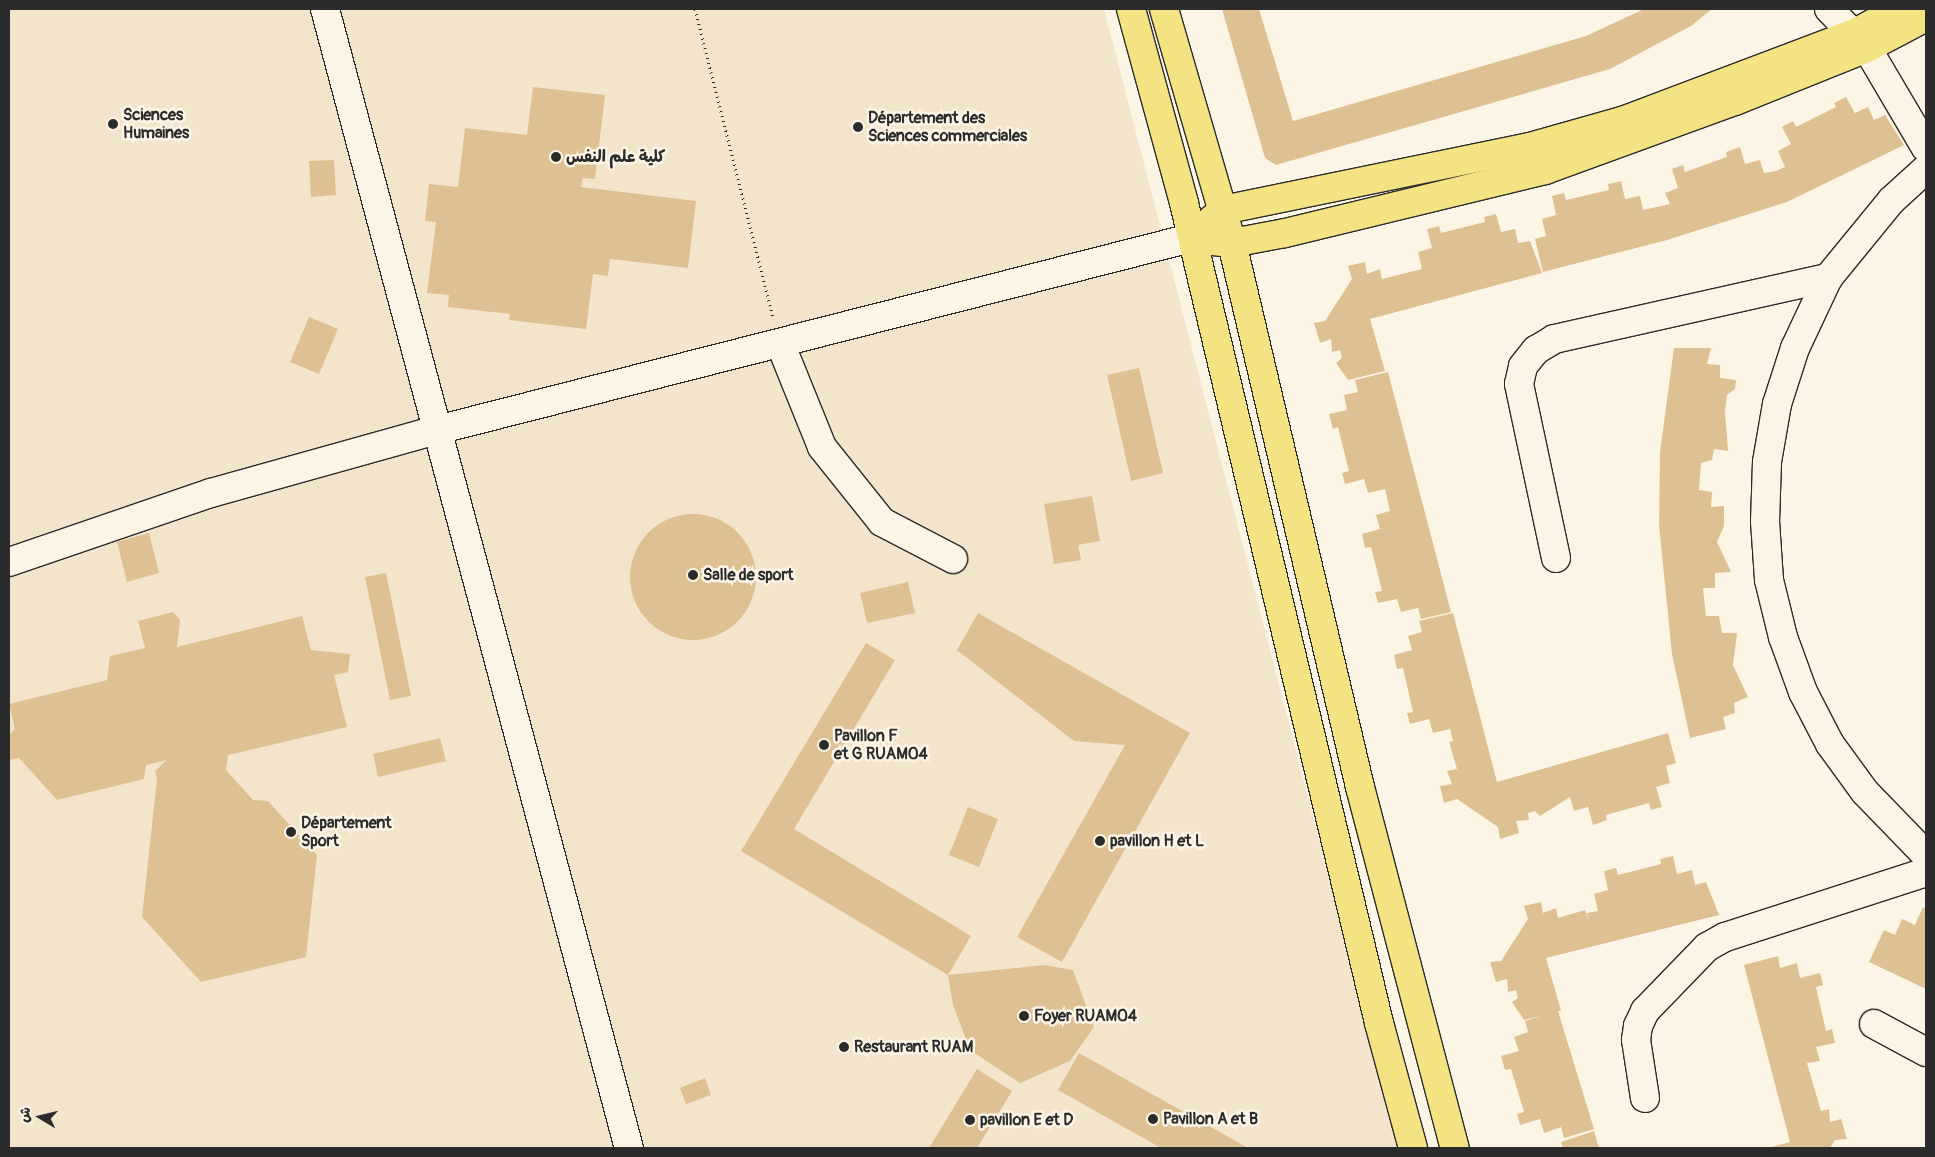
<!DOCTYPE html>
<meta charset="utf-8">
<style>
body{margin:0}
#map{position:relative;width:1935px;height:1157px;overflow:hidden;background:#fcf5e5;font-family:Pangolin,"Playpen Sans Arabic",sans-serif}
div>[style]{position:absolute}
.built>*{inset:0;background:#f3e5cc}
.building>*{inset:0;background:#dec192}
.round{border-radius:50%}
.path>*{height:3px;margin-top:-1.5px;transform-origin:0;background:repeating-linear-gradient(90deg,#2b2b2b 0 1px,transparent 0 5px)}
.roads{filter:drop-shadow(1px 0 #2b2b2b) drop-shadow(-1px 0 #2b2b2b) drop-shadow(0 1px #2b2b2b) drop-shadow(0 -1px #2b2b2b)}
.minor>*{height:28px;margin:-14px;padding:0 14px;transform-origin:14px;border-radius:14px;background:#fcf5e5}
.major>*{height:28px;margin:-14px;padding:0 14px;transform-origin:14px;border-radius:14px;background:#f4e382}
.dots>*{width:14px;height:14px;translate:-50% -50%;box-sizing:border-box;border:2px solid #fcf5e5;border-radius:50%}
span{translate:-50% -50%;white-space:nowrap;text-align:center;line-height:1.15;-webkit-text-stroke:5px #fcf5e5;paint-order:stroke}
.poi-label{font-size:16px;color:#2b2b2b;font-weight:700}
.left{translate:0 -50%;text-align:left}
.frame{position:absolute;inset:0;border:10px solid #2b2b2b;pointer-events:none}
.north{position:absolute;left:15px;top:1092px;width:50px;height:50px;-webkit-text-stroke:4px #fcf5e5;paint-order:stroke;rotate:279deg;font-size:14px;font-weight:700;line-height:20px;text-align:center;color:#2b2b2b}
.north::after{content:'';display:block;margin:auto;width:18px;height:22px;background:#2b2b2b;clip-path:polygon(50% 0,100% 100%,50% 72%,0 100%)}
</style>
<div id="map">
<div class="built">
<div style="clip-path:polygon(9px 9px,1104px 9px,1399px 1148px,9px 1148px)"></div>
</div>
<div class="building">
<div style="clip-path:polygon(1222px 9px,1259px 9px,1293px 121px,1586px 36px,1644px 9px,1712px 9px,1691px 26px,1610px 69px,1276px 165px,1265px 158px)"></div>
<div style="clip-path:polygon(533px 87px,605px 95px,595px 179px,583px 178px,581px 187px,696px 201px,688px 268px,610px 259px,608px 276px,593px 274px,586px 329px,509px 320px,510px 314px,448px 307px,449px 295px,427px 293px,436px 222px,425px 221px,429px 184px,458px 187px,465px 128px,527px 135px)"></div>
<div style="clip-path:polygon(1846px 97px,1855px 113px,1868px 107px,1874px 120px,1885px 115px,1904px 145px,1787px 202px,1667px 240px,1543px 272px,1535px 239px,1546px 236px,1542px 219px,1556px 215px,1552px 196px,1564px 193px,1566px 200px,1609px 190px,1608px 184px,1621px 181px,1625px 199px,1640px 196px,1643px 210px,1670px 204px,1665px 193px,1678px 188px,1672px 169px,1683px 165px,1685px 172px,1727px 157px,1726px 152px,1740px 147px,1745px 164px,1760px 160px,1764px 173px,1776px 171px,1785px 167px,1778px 151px,1791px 144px,1782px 127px,1793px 121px,1796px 127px,1836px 107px,1834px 103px)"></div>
<div style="clip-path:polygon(334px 160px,336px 195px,311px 197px,309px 161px)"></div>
<div style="clip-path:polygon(1496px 214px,1501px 232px,1515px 229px,1518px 243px,1530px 241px,1542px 273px,1370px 319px,1385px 371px,1348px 380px,1336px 363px,1342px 358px,1340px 350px,1332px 352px,1331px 339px,1320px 343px,1314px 323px,1325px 321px,1352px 279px,1348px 266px,1365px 262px,1367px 274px,1380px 269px,1382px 279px,1422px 269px,1418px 252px,1432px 248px,1427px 229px,1439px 226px,1441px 233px,1485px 222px,1484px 217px)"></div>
<div style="clip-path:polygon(309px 317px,338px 329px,319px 374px,290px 362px)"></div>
<div style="clip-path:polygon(1674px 348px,1711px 348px,1707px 364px,1720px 365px,1720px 378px,1736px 380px,1735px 389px,1727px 395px,1725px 411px,1728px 451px,1714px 449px,1712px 460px,1701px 463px,1699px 490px,1712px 492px,1711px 507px,1724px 506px,1724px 526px,1717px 542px,1731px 572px,1715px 573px,1715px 588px,1703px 588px,1706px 616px,1719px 616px,1722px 633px,1737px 633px,1733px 665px,1748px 697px,1734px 703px,1735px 713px,1723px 717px,1726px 729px,1690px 738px,1672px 654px,1659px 525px,1660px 452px)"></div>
<div style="clip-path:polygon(1139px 368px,1163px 473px,1131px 481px,1107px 375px)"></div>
<div style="clip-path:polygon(1388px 372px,1451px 612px,1421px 619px,1418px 608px,1401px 612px,1397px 599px,1378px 603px,1375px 592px,1382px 591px,1371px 547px,1365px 548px,1362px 534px,1380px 529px,1376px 515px,1390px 511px,1385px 489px,1368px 493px,1364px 479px,1345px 484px,1342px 473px,1349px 471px,1338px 427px,1333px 429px,1329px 414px,1347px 410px,1344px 395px,1358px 392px,1355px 380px)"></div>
<div style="clip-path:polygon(1092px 496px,1100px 541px,1078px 545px,1081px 560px,1054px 564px,1044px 504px)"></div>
<div class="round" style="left:630px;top:514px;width:126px;height:126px"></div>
<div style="clip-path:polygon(149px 533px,159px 573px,127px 582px,117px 542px)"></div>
<div style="clip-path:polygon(386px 573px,411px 696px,390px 700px,365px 577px)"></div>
<div style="clip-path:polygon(908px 582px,915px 613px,867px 623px,860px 593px)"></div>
<div style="clip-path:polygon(173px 612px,180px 620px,177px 647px,302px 616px,311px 650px,350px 654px,348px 672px,334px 675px,347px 727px,228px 755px,226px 770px,253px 800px,268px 801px,317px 855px,306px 957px,201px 982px,142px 917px,157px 779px,155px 771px,167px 760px,146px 765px,144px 779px,57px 800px,19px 758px,9px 760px,9px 735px,15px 729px,9px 704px,107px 680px,110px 656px,145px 648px,138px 621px)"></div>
<div style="clip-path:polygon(978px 613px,1190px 733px,1062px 962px,1017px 937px,1125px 745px,1074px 741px,957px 650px)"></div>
<div style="clip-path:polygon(1453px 613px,1497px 782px,1668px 733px,1676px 763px,1666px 766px,1670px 783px,1656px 787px,1662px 807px,1651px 810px,1649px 803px,1606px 815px,1607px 820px,1593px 825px,1588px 807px,1574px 811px,1570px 797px,1540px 816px,1535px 811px,1528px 813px,1529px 820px,1516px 821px,1519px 833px,1500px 839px,1498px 827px,1457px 799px,1444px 803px,1440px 786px,1452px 784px,1447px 771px,1457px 769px,1449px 742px,1453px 741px,1450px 729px,1433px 733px,1429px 719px,1410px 724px,1407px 713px,1413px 712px,1403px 668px,1397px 669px,1394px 655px,1412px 650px,1408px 636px,1422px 632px,1419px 621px)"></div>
<div style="clip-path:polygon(866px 643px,895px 660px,794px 829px,971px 936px,948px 975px,741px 851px)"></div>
<div style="clip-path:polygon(440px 738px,446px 761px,378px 777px,373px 754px)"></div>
<div style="clip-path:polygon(968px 807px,998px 819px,979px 867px,949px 855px)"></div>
<div style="clip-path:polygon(1673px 856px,1677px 874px,1692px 870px,1695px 885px,1706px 882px,1719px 915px,1546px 958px,1561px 1011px,1558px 1011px,1594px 1129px,1564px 1138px,1561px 1127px,1544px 1133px,1540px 1119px,1520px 1125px,1517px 1114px,1524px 1112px,1511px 1069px,1505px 1070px,1501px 1056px,1519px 1051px,1514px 1037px,1528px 1032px,1525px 1021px,1541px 1016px,1524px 1020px,1512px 1002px,1518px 998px,1516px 990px,1508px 992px,1507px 979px,1496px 982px,1490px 962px,1501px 961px,1528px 919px,1524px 906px,1541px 902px,1543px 913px,1556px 908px,1558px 918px,1585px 910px,1589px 921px,1587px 913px,1598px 911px,1594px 894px,1608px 890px,1604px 871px,1616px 868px,1618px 875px,1661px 864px,1660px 859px)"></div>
<div style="clip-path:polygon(1923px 907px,1926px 909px,1926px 989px,1869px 962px,1884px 930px,1895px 935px,1902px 919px,1915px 925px)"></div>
<div style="clip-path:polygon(1778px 956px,1780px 968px,1797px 963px,1800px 978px,1820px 973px,1823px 985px,1816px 987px,1826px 1031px,1832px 1029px,1835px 1043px,1816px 1047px,1820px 1061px,1807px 1063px,1821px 1111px,1829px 1109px,1830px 1122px,1841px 1119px,1847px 1139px,1835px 1140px,1830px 1148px,1768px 1148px,1790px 1142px,1744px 965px)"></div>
<div style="clip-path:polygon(1044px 965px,1073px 970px,1094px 1027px,1070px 1061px,1020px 1083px,970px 1050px,953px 1005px,948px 975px)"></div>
<div style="clip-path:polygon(1079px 1053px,1248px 1148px,1161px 1148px,1058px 1090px)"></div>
<div style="clip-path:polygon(977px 1069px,1012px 1091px,977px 1148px,929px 1148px)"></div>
<div style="clip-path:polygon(705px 1078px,711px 1095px,686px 1104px,680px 1088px)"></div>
<div style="clip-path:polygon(1594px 1131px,1599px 1148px,1563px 1148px,1561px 1142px)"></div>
</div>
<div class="path">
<div style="left:695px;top:9px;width:319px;rotate:75.8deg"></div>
</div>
<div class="roads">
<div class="minor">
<div style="left:325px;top:9px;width:1179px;rotate:75.06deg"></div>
<div style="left:1829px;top:9px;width:54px;rotate:45.7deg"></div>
<div style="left:1867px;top:48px;width:116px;rotate:59.5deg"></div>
<div style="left:1926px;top:169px;width:47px;rotate:137.6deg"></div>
<div style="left:1891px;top:201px;width:99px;rotate:129.3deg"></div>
<div style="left:1828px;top:278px;width:77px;rotate:115.2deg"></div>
<div style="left:1795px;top:348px;width:59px;rotate:107.8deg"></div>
<div style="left:1777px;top:404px;width:59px;rotate:99.8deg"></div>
<div style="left:1767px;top:462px;width:59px;rotate:91.9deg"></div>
<div style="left:1765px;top:521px;width:59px;rotate:86.1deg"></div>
<div style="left:1769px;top:580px;width:59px;rotate:76.2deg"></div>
<div style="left:1783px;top:637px;width:59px;rotate:70deg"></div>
<div style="left:1803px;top:692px;width:59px;rotate:62.6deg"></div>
<div style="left:1830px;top:744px;width:59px;rotate:53.9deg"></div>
<div style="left:1865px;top:792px;width:88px;rotate:45.9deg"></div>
<div style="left:780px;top:343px;width:112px;rotate:68deg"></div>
<div style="left:822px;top:447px;width:96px;rotate:51.3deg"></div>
<div style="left:882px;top:522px;width:80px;rotate:27.5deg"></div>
<div style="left:1556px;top:558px;width:178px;rotate:-102deg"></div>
<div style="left:1519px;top:384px;width:18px;rotate:-77deg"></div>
<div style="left:1523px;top:366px;width:21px;rotate:-51deg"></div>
<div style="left:1536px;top:350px;width:21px;rotate:-31deg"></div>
<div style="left:1554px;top:339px;width:281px;rotate:-12.6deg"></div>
<div style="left:9px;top:562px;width:213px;rotate:-18.9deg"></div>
<div style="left:211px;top:493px;width:235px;rotate:-15.6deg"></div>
<div style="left:437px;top:430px;width:778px;rotate:-14.29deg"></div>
<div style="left:1874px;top:1024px;width:59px;rotate:28.3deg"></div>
<div style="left:1645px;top:1098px;width:59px;rotate:-98.8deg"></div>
<div style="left:1636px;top:1040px;width:14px;rotate:-82deg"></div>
<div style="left:1638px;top:1026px;width:17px;rotate:-65deg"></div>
<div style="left:1645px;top:1011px;width:89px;rotate:-45.9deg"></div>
<div style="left:1707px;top:947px;width:21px;rotate:-29deg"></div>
<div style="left:1725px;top:937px;width:211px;rotate:-17.9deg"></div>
</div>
<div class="major">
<div style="left:1131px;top:9px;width:201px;rotate:74.7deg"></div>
<div style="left:1184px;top:203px;width:843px;rotate:76.62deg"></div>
<div style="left:1379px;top:1023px;width:130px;rotate:74.8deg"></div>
<div style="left:1164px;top:9px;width:244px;rotate:73.8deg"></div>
<div style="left:1232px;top:243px;width:559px;rotate:76.76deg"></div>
<div style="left:1360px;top:787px;width:373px;rotate:75.3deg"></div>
<div style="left:1209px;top:222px;width:18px;rotate:-41deg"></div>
<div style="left:1223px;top:210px;width:313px;rotate:-11.6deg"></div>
<div style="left:1530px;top:147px;width:96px;rotate:-15.8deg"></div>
<div style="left:1622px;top:121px;width:249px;rotate:-20.7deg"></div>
<div style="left:1855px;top:33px;width:50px;rotate:-28.6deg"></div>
<div style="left:1213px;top:241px;width:19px;rotate:6deg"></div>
<div style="left:1232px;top:243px;width:54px;rotate:-10.7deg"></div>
<div style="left:1285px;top:233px;width:268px;rotate:-13.6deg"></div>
<div style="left:1545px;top:170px;width:202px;rotate:-20deg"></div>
<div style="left:1735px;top:101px;width:142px;rotate:-21.9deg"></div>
<div style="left:1867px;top:48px;width:67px;rotate:-27.7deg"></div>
</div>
</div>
<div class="dots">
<div style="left:113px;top:124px;background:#2b2b2b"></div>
<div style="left:858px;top:127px;background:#2b2b2b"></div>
<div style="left:556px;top:157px;background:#2b2b2b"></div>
<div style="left:693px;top:575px;background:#2b2b2b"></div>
<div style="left:824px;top:745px;background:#2b2b2b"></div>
<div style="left:291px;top:832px;background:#2b2b2b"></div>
<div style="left:1100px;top:841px;background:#2b2b2b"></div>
<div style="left:1024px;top:1016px;background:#2b2b2b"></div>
<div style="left:844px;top:1047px;background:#2b2b2b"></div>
<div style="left:1153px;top:1119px;background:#2b2b2b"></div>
<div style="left:970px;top:1120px;background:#2b2b2b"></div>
</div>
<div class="poi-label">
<span class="left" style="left:123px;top:124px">Sciences<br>Humaines</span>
<span class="left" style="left:868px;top:127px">Département des<br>Sciences commerciales</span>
<span class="left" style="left:566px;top:157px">كلية علم النفس</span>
<span class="left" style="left:703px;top:575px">Salle de sport</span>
<span class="left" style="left:834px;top:745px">Pavillon F<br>et G RUAM04</span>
<span class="left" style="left:301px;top:832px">Département<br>Sport</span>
<span class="left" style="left:1110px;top:841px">pavillon H et L</span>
<span class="left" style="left:1034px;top:1016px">Foyer RUAM04</span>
<span class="left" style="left:854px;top:1047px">Restaurant RUAM</span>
<span class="left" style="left:1163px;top:1119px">Pavillon A et B</span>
<span class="left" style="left:980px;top:1120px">pavillon E et D</span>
</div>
<div class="frame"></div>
<div class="north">ش</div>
</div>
